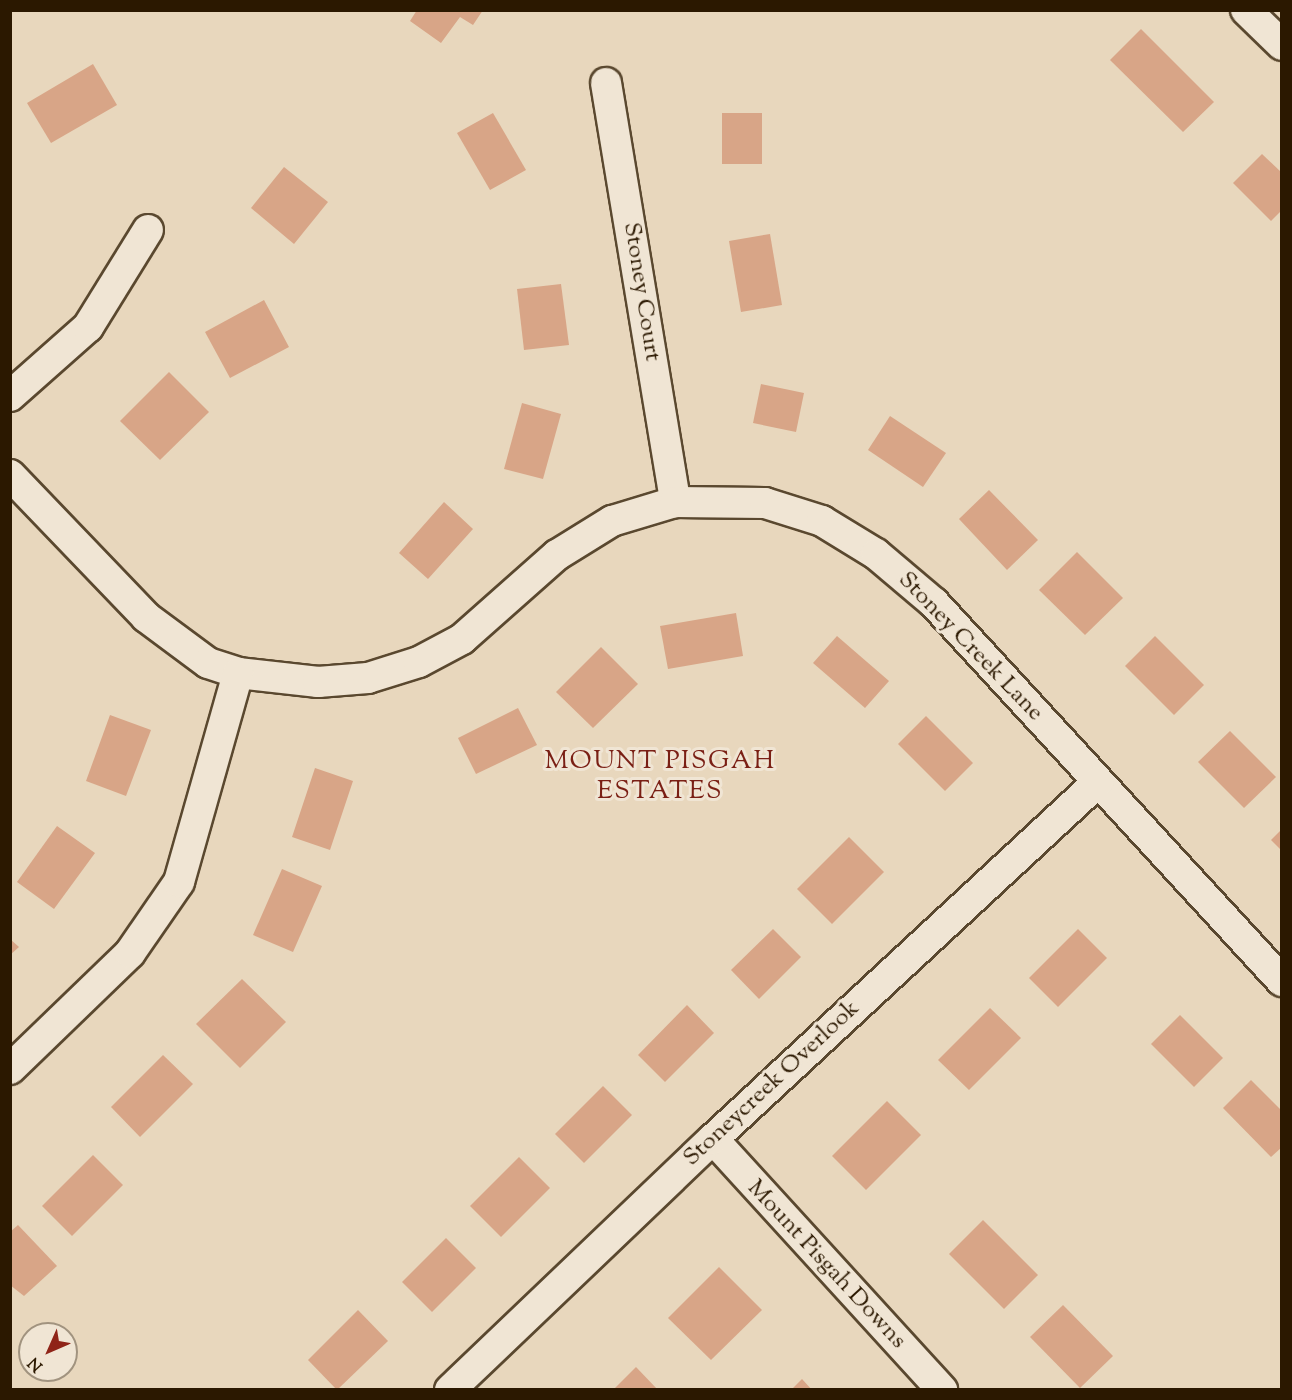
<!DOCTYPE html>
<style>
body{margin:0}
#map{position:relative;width:1292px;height:1400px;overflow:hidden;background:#e8d7bd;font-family:"Sorts Mill Goudy",serif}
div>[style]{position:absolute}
.building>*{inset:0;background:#d8a587}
.roads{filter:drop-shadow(2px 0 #5a482f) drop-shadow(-2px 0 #5a482f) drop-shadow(0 2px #5a482f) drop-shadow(0 -2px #5a482f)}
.street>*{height:30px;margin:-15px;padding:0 15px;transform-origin:15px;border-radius:15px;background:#f0e5d4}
span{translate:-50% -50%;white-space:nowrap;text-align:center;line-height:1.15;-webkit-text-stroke:6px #f0e5d4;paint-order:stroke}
.street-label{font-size:24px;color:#2b1800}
.neighbourhood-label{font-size:26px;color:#7a1f14;letter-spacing:1.5px}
.frame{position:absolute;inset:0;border:12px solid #2b1800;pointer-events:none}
.north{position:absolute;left:18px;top:1322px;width:60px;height:60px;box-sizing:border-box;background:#f0e5d4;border:2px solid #a1937f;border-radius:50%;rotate:225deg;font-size:16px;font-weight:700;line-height:24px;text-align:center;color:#2b1800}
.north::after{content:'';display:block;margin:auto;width:21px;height:27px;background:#8f2418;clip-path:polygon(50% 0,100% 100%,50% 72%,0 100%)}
</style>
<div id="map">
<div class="building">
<div style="clip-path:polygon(417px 10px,483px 10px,473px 25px,460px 17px,441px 43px,410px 21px)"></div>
<div style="clip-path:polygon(1141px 29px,1214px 102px,1183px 132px,1110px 60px)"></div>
<div style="clip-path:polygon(93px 64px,117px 105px,51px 143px,27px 103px)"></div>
<div style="clip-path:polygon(493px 113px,526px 170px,490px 190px,457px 133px)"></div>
<div style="clip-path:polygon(722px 113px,762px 113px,762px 164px,722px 164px)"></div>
<div style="clip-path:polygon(1262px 154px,1282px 173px,1282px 210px,1271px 221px,1233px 183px)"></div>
<div style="clip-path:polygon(284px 167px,328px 202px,294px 244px,251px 208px)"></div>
<div style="clip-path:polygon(770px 234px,782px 305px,741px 312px,729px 241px)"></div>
<div style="clip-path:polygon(561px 284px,569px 345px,524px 350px,517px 289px)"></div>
<div style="clip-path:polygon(264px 300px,289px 347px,230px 378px,205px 332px)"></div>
<div style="clip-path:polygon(169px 372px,209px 412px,160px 460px,120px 421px)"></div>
<div style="clip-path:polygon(761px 384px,804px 393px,796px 432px,753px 423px)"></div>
<div style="clip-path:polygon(522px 403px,561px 414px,543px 479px,504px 469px)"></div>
<div style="clip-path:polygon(890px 416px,946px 453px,923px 487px,868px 450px)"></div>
<div style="clip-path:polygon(989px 490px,1038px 540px,1007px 570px,959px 519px)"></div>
<div style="clip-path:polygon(444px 502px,473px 529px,428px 579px,399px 553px)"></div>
<div style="clip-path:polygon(1077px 552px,1123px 598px,1085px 635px,1039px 590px)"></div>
<div style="clip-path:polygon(736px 613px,743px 656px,668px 669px,660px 626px)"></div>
<div style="clip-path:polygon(837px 636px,889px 681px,865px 708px,813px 663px)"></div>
<div style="clip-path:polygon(1155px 636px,1204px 685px,1174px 715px,1125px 666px)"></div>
<div style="clip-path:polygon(601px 647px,638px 684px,593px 728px,556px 692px)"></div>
<div style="clip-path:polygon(518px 708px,537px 745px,476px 774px,458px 738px)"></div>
<div style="clip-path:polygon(110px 715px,151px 730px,126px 796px,86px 781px)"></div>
<div style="clip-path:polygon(926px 716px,973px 763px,945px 791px,898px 744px)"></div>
<div style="clip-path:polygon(1230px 731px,1276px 777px,1244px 808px,1198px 762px)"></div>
<div style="clip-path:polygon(315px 768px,353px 781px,330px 850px,292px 837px)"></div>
<div style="clip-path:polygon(57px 826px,95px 853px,54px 909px,17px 882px)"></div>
<div style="clip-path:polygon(1282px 829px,1282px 851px,1271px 840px)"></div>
<div style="clip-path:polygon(849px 837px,884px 872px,832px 924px,797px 889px)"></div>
<div style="clip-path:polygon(282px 869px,322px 886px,293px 952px,253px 935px)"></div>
<div style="clip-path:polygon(773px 929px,801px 957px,759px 999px,731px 970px)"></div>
<div style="clip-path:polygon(1078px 929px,1107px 958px,1058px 1007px,1029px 978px)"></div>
<div style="clip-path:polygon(10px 939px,19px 947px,10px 955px)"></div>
<div style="clip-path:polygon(242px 979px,286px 1022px,240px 1068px,196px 1024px)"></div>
<div style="clip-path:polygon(687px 1005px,714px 1033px,665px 1082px,638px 1055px)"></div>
<div style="clip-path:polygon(990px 1008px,1021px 1038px,969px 1090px,938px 1060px)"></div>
<div style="clip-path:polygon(1180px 1015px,1223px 1058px,1194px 1087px,1151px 1044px)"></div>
<div style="clip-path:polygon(163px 1055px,193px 1084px,140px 1137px,111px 1107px)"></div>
<div style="clip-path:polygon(1251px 1080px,1282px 1111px,1282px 1147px,1271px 1157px,1223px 1108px)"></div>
<div style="clip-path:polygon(603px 1086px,632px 1115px,584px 1163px,555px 1134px)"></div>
<div style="clip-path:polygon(887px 1101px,921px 1135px,866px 1190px,832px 1156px)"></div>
<div style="clip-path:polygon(93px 1155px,123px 1185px,72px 1236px,42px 1206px)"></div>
<div style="clip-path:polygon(519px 1157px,550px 1188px,501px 1237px,470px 1206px)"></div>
<div style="clip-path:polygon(983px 1220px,1038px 1275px,1004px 1309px,949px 1254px)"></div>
<div style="clip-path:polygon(18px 1225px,57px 1266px,24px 1296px,10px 1285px,10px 1232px)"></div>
<div style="clip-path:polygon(446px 1238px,476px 1268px,432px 1312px,402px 1282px)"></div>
<div style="clip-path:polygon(719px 1267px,762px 1310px,711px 1360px,668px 1318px)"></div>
<div style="clip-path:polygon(1063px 1305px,1113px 1356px,1080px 1388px,1030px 1337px)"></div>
<div style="clip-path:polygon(358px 1310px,388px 1341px,337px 1390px,308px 1360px)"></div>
<div style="clip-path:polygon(636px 1367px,658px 1390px,613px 1390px)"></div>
<div style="clip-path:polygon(802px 1379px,812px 1390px,791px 1390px)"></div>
</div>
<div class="roads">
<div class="street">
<div style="left:1246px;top:10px;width:50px;rotate:44.2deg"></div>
<div style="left:606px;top:83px;width:425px;rotate:80.6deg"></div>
<div style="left:10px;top:396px;width:104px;rotate:-41.5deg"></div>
<div style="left:88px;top:327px;width:114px;rotate:-58.3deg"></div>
<div style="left:10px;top:475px;width:197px;rotate:46.2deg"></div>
<div style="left:146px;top:617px;width:77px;rotate:36.6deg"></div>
<div style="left:208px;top:663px;width:32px;rotate:18deg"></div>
<div style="left:238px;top:673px;width:81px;rotate:6.4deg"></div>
<div style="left:318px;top:682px;width:50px;rotate:-4.6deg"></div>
<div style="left:368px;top:678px;width:53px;rotate:-17.4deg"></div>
<div style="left:419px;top:662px;width:49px;rotate:-28.1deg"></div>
<div style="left:462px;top:639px;width:127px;rotate:-41.5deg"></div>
<div style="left:557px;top:555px;width:65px;rotate:-31.7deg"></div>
<div style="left:612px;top:521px;width:66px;rotate:-16.8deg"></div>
<div style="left:675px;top:502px;width:90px;rotate:0.6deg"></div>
<div style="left:765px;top:503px;width:60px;rotate:17.5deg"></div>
<div style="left:822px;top:521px;width:63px;rotate:31.4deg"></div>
<div style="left:876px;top:554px;width:76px;rotate:40.2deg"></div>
<div style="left:934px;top:603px;width:514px;rotate:47.37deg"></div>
<div style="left:10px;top:1069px;width:167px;rotate:-44deg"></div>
<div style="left:130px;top:953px;width:86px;rotate:-55.4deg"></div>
<div style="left:179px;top:882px;width:217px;rotate:-74.2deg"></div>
<div style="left:713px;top:1139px;width:340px;rotate:47.6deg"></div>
<div style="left:450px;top:1390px;width:364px;rotate:-43.7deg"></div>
<div style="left:713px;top:1139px;width:525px;rotate:-42.84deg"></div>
</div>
</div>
<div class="street-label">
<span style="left:641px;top:292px;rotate:81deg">Stoney Court</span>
<span style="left:970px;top:647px;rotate:46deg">Stoney Creek Lane</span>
<span style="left:772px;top:1084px;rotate:-43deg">Stoneycreek Overlook</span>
<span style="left:826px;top:1265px;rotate:47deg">Mount Pisgah Downs</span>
</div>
<div class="neighbourhood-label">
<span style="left:660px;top:777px">MOUNT PISGAH<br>ESTATES</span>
</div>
<div class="frame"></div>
<div class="north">N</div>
</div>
